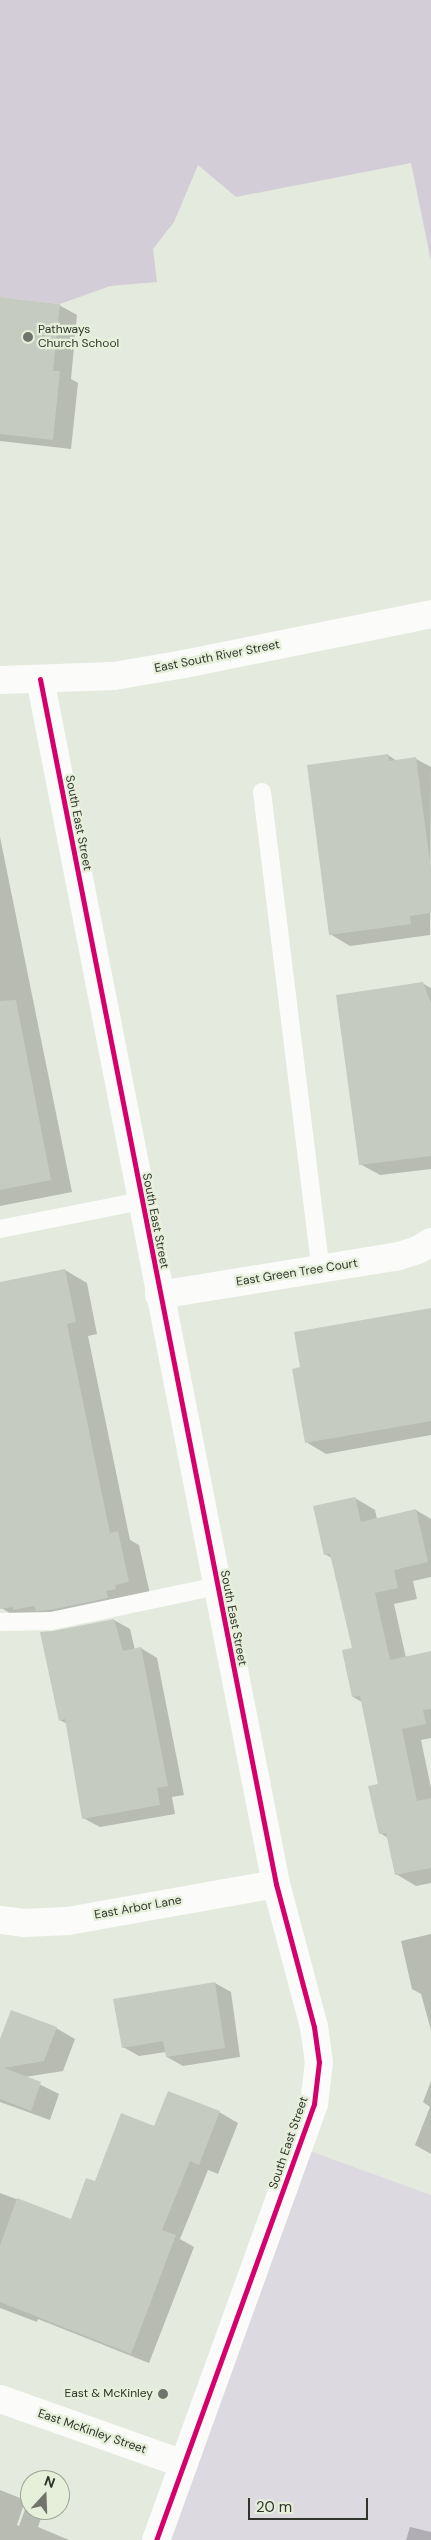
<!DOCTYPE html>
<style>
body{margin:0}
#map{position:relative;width:431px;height:2540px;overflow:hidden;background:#e5eadf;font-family:"DM Sans",sans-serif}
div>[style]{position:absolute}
.green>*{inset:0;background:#ddd9e0}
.forest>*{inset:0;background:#d3cdd8}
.shadow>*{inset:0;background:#0003}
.building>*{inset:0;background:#c6cbc2}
.lane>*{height:18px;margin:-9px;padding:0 9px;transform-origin:9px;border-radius:9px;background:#fbfcfa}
.street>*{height:28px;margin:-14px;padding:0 14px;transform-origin:14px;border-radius:14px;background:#fbfcfa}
.secondary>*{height:28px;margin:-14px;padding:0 14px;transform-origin:14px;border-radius:14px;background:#fbfcfa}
.cycleway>*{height:5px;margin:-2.5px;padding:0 2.5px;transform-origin:2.5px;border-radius:2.5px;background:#d6006c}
.dots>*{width:14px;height:14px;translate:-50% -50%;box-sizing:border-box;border:2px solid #e6efda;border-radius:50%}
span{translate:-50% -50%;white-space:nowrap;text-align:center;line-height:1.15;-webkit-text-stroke:4.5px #e6efda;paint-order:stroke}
.poi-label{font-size:12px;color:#31352c}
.left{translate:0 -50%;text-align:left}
.right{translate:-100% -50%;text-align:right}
.street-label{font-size:12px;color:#31352c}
.north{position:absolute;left:20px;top:2470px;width:50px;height:50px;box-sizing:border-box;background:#e6efda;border:1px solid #9ea594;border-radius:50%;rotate:20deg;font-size:14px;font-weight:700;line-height:20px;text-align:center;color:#31352c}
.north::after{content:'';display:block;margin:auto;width:18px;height:22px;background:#70746b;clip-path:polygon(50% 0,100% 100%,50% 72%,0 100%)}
.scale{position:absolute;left:248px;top:2498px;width:120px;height:22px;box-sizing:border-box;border:2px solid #31352c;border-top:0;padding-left:6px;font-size:15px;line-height:18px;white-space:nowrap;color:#31352c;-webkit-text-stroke:4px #e6efda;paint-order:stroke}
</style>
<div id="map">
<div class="green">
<div style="clip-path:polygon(299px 2147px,431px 2195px,431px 2540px,154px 2540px)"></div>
</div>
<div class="forest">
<div style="clip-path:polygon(0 0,431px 0,431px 261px,411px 163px,236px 197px,198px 165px,174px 222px,153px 249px,157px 282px,110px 286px,60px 304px,0 297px)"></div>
</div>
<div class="shadow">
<div style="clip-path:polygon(0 298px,59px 305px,77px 315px,71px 379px,78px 383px,71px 449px,0 441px)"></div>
<div style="clip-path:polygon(388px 755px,397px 761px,416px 759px,431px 767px,430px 935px,350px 946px,330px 934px)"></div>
<div style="clip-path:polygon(0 837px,72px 1192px,0 1206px)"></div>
<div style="clip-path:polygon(422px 983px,431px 988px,431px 1169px,380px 1175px,360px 1164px)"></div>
<div style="clip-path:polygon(65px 1270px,87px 1283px,97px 1334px,88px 1336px,130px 1540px,139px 1545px,150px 1594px,22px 1621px,0 1607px,0 1284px)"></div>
<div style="clip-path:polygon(431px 1309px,431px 1435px,326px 1454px,306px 1442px,301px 1368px)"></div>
<div style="clip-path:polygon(355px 1498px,375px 1510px,377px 1519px,416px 1510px,431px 1519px,431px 1577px,413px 1581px,417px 1599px,394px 1604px,406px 1658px,431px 1653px,431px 1738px,421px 1740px,431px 1788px,431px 1883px,416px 1886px,396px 1874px,388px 1838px,380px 1833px,380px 1785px,362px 1702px,353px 1697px,353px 1649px,333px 1559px,325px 1554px)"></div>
<div style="clip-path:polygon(114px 1620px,130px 1629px,135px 1650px,141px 1648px,157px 1658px,184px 1795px,172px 1797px,175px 1814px,100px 1827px,83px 1818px,67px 1724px,60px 1720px,53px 1633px)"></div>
<div style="clip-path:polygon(431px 1934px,431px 2030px,421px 1994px,412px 1989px,401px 1941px)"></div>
<div style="clip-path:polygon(215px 1983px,231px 1992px,240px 2057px,183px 2066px,167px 2057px,166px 2052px,139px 2056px,123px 2047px)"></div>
<div style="clip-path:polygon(56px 2028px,75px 2039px,63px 2071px,25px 2077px,59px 2094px,50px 2120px,0 2102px,0 2043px)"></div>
<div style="clip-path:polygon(431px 2081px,431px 2154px,415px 2145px,430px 2107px,423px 2102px)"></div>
<div style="clip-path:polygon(219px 2112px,238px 2123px,218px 2174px,208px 2170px,180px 2239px,194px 2247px,149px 2363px,38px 2319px,37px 2322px,0 2308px,0 2193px,72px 2220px,95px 2183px,155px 2127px)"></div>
<div style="clip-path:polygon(evenodd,0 2490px,30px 2502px,30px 2510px,44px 2510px,38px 2527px,69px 2540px,0 2540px,0 2490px,25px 2501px,28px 2501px,19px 2526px,17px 2525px,25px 2501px)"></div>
<div style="clip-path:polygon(410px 2527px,431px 2532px,431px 2540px,406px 2540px)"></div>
</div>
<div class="building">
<div style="clip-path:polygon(0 297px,60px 304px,53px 371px,60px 371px,53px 440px,0 434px)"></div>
<div style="clip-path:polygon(388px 754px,389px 761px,416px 757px,431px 870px,431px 913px,410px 916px,411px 924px,329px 935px,307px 765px)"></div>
<div style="clip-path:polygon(423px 982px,431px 1004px,431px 1156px,359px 1165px,336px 995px)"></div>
<div style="clip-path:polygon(16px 1000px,51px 1180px,0 1190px,0 1001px)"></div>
<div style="clip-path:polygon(65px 1269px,76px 1322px,67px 1324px,110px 1533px,118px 1531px,129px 1582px,115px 1585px,116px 1589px,106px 1591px,108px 1598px,50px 1610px,36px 1611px,34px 1606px,13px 1610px,13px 1607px,0 1609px,0 1282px)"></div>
<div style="clip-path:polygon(431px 1308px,431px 1421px,305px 1443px,292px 1369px,300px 1367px,294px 1332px)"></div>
<div style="clip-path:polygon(355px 1497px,361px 1522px,416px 1509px,428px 1562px,394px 1570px,398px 1588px,375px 1593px,390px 1660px,431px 1651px,431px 1709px,423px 1710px,426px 1724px,402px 1729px,417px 1801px,431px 1798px,431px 1868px,395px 1875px,386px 1833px,379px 1834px,368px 1786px,378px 1784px,360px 1696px,352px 1697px,342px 1650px,352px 1648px,330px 1554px,324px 1555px,313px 1506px)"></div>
<div style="clip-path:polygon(114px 1619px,123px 1651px,141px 1647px,168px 1786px,157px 1788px,160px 1805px,82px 1819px,65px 1719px,59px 1721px,40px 1632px,53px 1631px)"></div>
<div style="clip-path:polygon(215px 1982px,225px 2048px,166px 2057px,163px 2041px,122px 2048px,113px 1999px)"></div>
<div style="clip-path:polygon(11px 2010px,57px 2027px,44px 2061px,4px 2068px,41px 2082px,31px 2111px,0 2099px,0 2039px)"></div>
<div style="clip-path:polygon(168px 2091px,220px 2111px,199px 2165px,190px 2161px,162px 2230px,176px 2235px,131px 2354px,0 2302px,0 2246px,17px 2198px,71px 2219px,86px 2178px,95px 2181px,121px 2113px,154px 2126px)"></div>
</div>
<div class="lane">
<div style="left:262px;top:792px;width:482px;rotate:83deg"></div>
<div style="left:0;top:1229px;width:144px;rotate:-11.2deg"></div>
<div style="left:0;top:1622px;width:51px;rotate:-1.1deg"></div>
<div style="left:51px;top:1621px;width:170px;rotate:-11.9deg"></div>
</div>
<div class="street">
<div style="left:40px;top:679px;width:1228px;rotate:78.92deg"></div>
<div style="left:276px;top:1884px;width:148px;rotate:75.1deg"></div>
<div style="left:314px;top:2027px;width:35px;rotate:82deg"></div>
<div style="left:319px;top:2062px;width:42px;rotate:96.8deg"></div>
<div style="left:314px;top:2104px;width:464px;rotate:109.9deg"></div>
<div style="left:159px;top:1295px;width:243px;rotate:-9.2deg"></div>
<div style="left:399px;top:1256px;width:20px;rotate:-18deg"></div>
<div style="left:418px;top:1250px;width:15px;rotate:-32deg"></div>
<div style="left:0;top:1920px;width:24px;rotate:7deg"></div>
<div style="left:24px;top:1923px;width:44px;rotate:-2.6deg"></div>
<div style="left:68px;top:1921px;width:211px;rotate:-10.1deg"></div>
<div style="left:0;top:2399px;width:195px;rotate:19.5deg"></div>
</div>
<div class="secondary">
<div style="left:0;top:680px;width:114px;rotate:-2deg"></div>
<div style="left:114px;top:676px;width:71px;rotate:-9.7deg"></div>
<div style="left:184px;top:664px;width:252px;rotate:-11.4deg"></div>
</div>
<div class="cycleway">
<div style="left:40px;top:679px;width:1228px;rotate:78.92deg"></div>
<div style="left:276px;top:1884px;width:148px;rotate:75.1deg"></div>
<div style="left:314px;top:2027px;width:35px;rotate:82deg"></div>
<div style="left:319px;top:2062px;width:42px;rotate:96.8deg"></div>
<div style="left:314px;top:2104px;width:464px;rotate:109.9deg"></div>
</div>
<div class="dots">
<div style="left:28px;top:337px;background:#70746b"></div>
<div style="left:163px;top:2394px;background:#70746b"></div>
</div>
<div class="poi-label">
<span class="left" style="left:38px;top:337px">Pathways<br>Church School</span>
<span class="right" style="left:153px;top:2394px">East &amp; McKinley</span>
</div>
<div class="street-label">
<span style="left:217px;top:657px;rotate:-11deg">East South River Street</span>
<span style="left:78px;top:823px;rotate:79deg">South East Street</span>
<span style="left:155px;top:1221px;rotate:79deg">South East Street</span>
<span style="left:297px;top:1273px;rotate:-9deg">East Green Tree Court</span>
<span style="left:233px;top:1618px;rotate:79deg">South East Street</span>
<span style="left:138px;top:1908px;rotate:-10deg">East Arbor Lane</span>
<span style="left:289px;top:2143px;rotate:-71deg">South East Street</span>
<span style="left:92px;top:2432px;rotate:19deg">East McKinley Street</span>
</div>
<div class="north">N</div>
<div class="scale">20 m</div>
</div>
